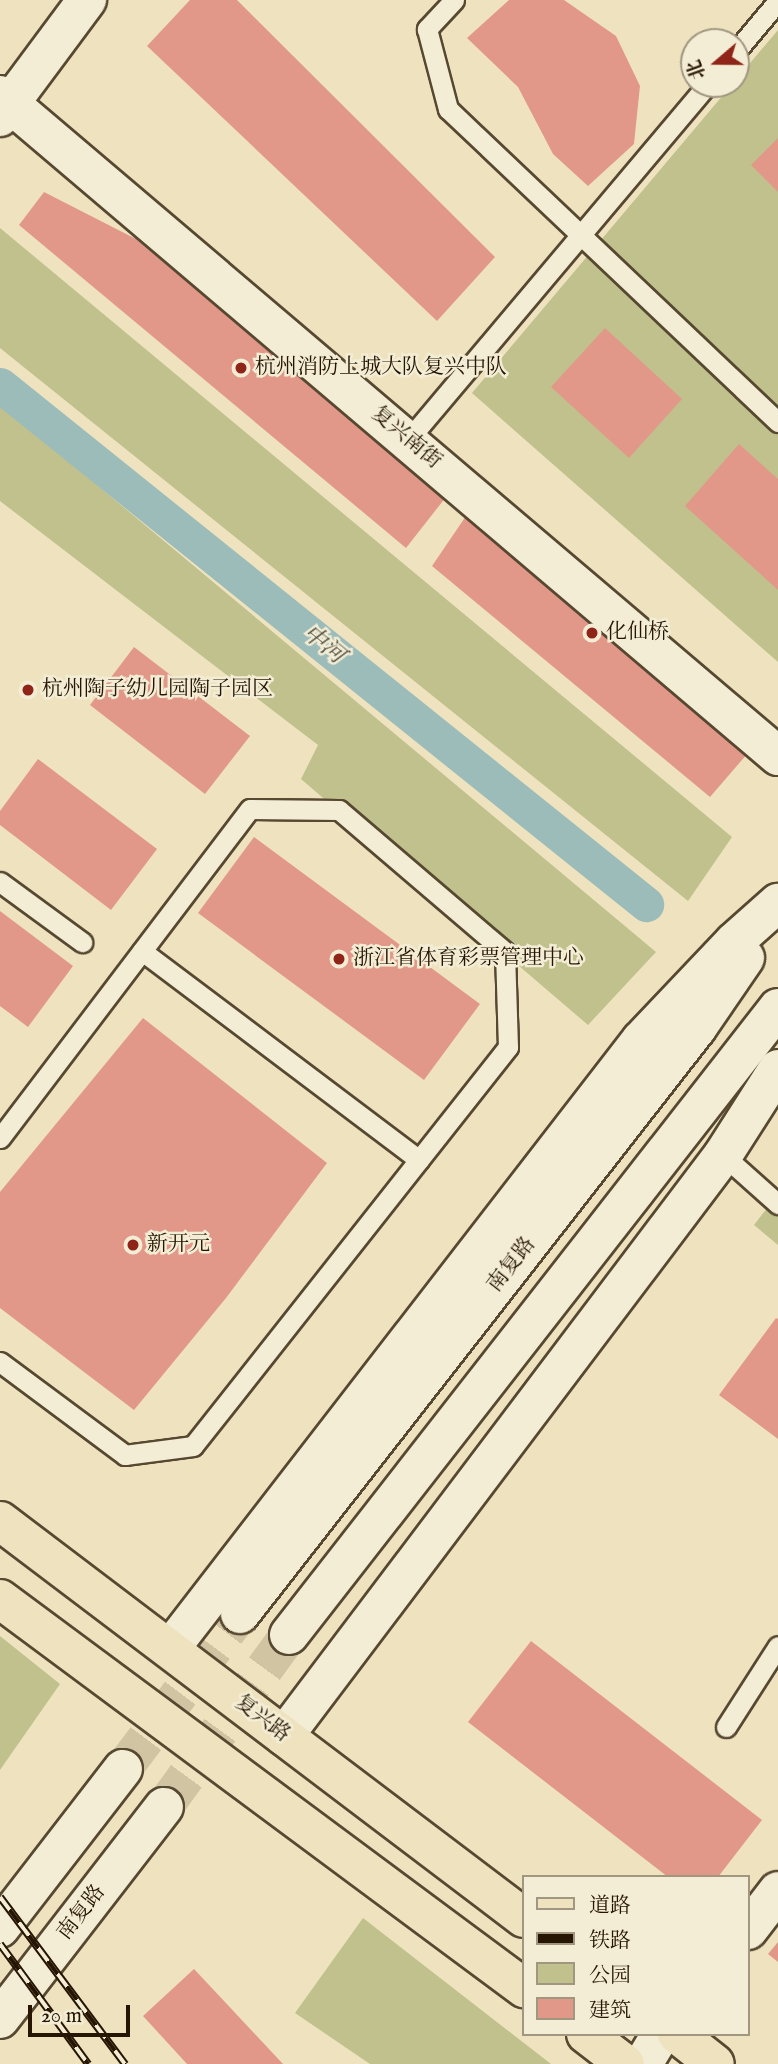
<!DOCTYPE html>
<meta charset="utf-8">
<style>
body{margin:0}
#map{position:relative;width:778px;height:2064px;overflow:hidden;background:#eee3be;font-family:"IM FELL English","Noto Serif SC",serif}
div>[style]{position:absolute}
.green>*{inset:0;background:#c0c18c}
.canal>*{height:35px;margin:-17.5px;padding:0 17.5px;transform-origin:17.5px;border-radius:17.5px;background:#9cbcba}
.building>*{inset:0;background:#e29889}
.secondary-tunnel>*{height:38px;margin-top:-19px;transform-origin:0;background:repeating-linear-gradient(90deg,#d0c4a2 0 38px,transparent 0 57px)}
.roads{filter:drop-shadow(2px 0 #574831) drop-shadow(-2px 0 #574831) drop-shadow(0 2px #574831) drop-shadow(0 -2px #574831)}
.service>*{height:19px;margin:-9.5px;padding:0 9.5px;transform-origin:9.5px;border-radius:9.5px;background:#f4edd5}
.minor>*{height:38px;margin:-19px;padding:0 19px;transform-origin:19px;border-radius:19px;background:#f4edd5}
.tertiary>*{height:38px;margin:-19px;padding:0 19px;transform-origin:19px;border-radius:19px;background:#f4edd5}
.secondary>*{height:38px;margin:-19px;padding:0 19px;transform-origin:19px;border-radius:19px;background:#f4edd5}
.primary>*{height:38px;margin:-19px;padding:0 19px;transform-origin:19px;border-radius:19px;background:#eee3be}
.rail>*{height:8px;margin-top:-4px;transform-origin:0;background:repeating-linear-gradient(90deg,#f4edd5 0 16px,#251502 0 32px);box-sizing:border-box;border-block:2px solid #251502}
.dots>*{width:19px;height:19px;translate:-50% -50%;box-sizing:border-box;border:4px solid #f4edd5;border-radius:50%}
span{translate:-50% -50%;white-space:nowrap;text-align:center;line-height:1.15;-webkit-text-stroke:5px #f4edd5;paint-order:stroke}
.poi-label{font-size:21px;color:#251502}
.left{translate:0 -50%;text-align:left}
.street-label{font-size:21px;color:#251502}
.water-label{font-size:23px;color:#4f4f42;font-style:italic}
.legend{position:absolute;left:522px;top:1875px;width:228px;height:161px;box-sizing:border-box;background:#f4edd5;border:2px solid #a19781;margin:0;padding:9px 12px;list-style:none;font-size:21px;color:#251502}
.legend li{display:flex;align-items:center;gap:14px;height:35px}
.legend b{width:35px;border:2px solid #a19781}
.north{position:absolute;left:680px;top:28px;width:70px;height:70px;box-sizing:border-box;background:#f4edd5;border:2px solid #a19781;border-radius:50%;rotate:250deg;font-size:19px;font-weight:700;line-height:28px;text-align:center;color:#251502}
.north::after{content:'';display:block;margin:auto;width:24px;height:32px;background:#8f2418;clip-path:polygon(50% 0,100% 100%,50% 72%,0 100%)}
.scale{position:absolute;left:28px;top:2005px;width:102px;height:32px;box-sizing:border-box;border:4px solid #251502;border-top:0;padding-left:9px;font-size:21px;line-height:24px;white-space:nowrap;color:#251502;-webkit-text-stroke:5px #f4edd5;paint-order:stroke}
</style>
<div id="map">
<div class="green">
<div style="clip-path:polygon(778px 30px,778px 662px,472px 393px)"></div>
<div style="clip-path:polygon(0 228px,732px 837px,688px 901px,0 348px)"></div>
<div style="clip-path:polygon(0 404px,656px 952px,588px 1025px,301px 779px,318px 745px,0 501px)"></div>
<div style="clip-path:polygon(778px 1194px,778px 1245px,754px 1225px)"></div>
<div style="clip-path:polygon(0 1636px,60px 1684px,0 1770px)"></div>
<div style="clip-path:polygon(363px 1918px,551px 2064px,370px 2064px,295px 2013px)"></div>
</div>
<div class="canal">
<div style="left:0;top:385px;width:829px;rotate:38.78deg"></div>
</div>
<div class="building">
<div style="clip-path:polygon(190px 0,237px 0,495px 257px,437px 321px,147px 46px)"></div>
<div style="clip-path:polygon(509px 0,564px 0,616px 36px,640px 86px,634px 144px,588px 186px,553px 154px,518px 87px,467px 38px)"></div>
<div style="clip-path:polygon(778px 138px,778px 192px,751px 165px)"></div>
<div style="clip-path:polygon(44px 192px,136px 239px,446px 497px,406px 548px,19px 225px)"></div>
<div style="clip-path:polygon(605px 328px,682px 399px,629px 458px,551px 387px)"></div>
<div style="clip-path:polygon(739px 444px,778px 479px,778px 590px,685px 506px)"></div>
<div style="clip-path:polygon(466px 516px,748px 753px,710px 797px,432px 566px)"></div>
<div style="clip-path:polygon(134px 647px,250px 736px,205px 794px,90px 705px)"></div>
<div style="clip-path:polygon(38px 759px,157px 849px,111px 910px,0 825px,0 811px)"></div>
<div style="clip-path:polygon(254px 837px,480px 1004px,424px 1080px,198px 913px)"></div>
<div style="clip-path:polygon(0 911px,73px 966px,28px 1027px,0 1006px)"></div>
<div style="clip-path:polygon(143px 1018px,327px 1163px,226px 1298px,134px 1410px,0 1308px,0 1192px)"></div>
<div style="clip-path:polygon(776px 1318px,778px 1319px,778px 1439px,719px 1395px)"></div>
<div style="clip-path:polygon(531px 1641px,762px 1820px,718px 1877px,668px 1877px,468px 1722px)"></div>
<div style="clip-path:polygon(778px 1942px,778px 1962px,768px 1954px)"></div>
<div style="clip-path:polygon(194px 1969px,283px 2064px,187px 2064px,143px 2016px)"></div>
</div>
<div class="secondary-tunnel">
<div style="left:123px;top:1769px;width:194px;rotate:-53deg"></div>
<div style="left:164px;top:1807px;width:213px;rotate:-54deg"></div>
</div>
<div class="roads">
<div class="service">
<div style="left:454px;top:0;width:40px;rotate:133deg"></div>
<div style="left:427px;top:29px;width:83px;rotate:75.3deg"></div>
<div style="left:448px;top:109px;width:455px;rotate:43.5deg"></div>
<div style="left:736px;top:51px;width:65px;rotate:-50deg"></div>
<div style="left:408px;top:440px;width:466px;rotate:-49.9deg"></div>
<div style="left:0;top:882px;width:102px;rotate:36.2deg"></div>
<div style="left:142px;top:951px;width:347px;rotate:37deg"></div>
<div style="left:0;top:1138px;width:413px;rotate:-52.8deg"></div>
<div style="left:250px;top:809px;width:89px;rotate:0.6deg"></div>
<div style="left:339px;top:810px;width:218px;rotate:40.5deg"></div>
<div style="left:505px;top:952px;width:95px;rotate:88.2deg"></div>
<div style="left:508px;top:1047px;width:508px;rotate:128.29deg"></div>
<div style="left:193px;top:1446px;width:69px;rotate:172.5deg"></div>
<div style="left:125px;top:1455px;width:156px;rotate:-143.4deg"></div>
<div style="left:723px;top:1155px;width:74px;rotate:41.7deg"></div>
<div style="left:726px;top:1727px;width:96px;rotate:-57.3deg"></div>
</div>
<div class="minor">
<div style="left:748px;top:1930px;width:49px;rotate:-52.4deg"></div>
<div style="left:643px;top:2064px;width:35px;rotate:-59deg"></div>
</div>
<div class="tertiary">
<div style="left:0;top:95px;width:1021px;rotate:40.35deg"></div>
<div style="left:0;top:117px;width:146px;rotate:-53.4deg"></div>
</div>
<div class="secondary">
<div style="left:240px;top:1614px;width:743px;rotate:-52.05deg"></div>
<div style="left:697px;top:1028px;width:85px;rotate:-55.6deg"></div>
<div style="left:289px;top:1635px;width:795px;rotate:-52.05deg"></div>
<div style="left:170px;top:1649px;width:770px;rotate:-52.28deg"></div>
<div style="left:641px;top:1040px;width:135px;rotate:-46.5deg"></div>
<div style="left:734px;top:942px;width:59px;rotate:-41.6deg"></div>
<div style="left:284px;top:1736px;width:728px;rotate:-52.93deg"></div>
<div style="left:723px;top:1155px;width:102px;rotate:-57.4deg"></div>
<div style="left:0;top:1928px;width:201px;rotate:-52.3deg"></div>
<div style="left:0;top:2019px;width:268px;rotate:-52.3deg"></div>
</div>
<div class="primary">
<div style="left:0;top:1521px;width:657px;rotate:37.15deg"></div>
<div style="left:0;top:1599px;width:653px;rotate:36.59deg"></div>
<div style="left:586px;top:2034px;width:49px;rotate:37.6deg"></div>
<div style="left:677px;top:2034px;width:48px;rotate:38.3deg"></div>
</div>
</div>
<div class="rail">
<div style="left:0;top:1897px;width:209px;rotate:53.2deg"></div>
<div style="left:0;top:1944px;width:149px;rotate:53.7deg"></div>
</div>
<div class="dots">
<div style="left:241px;top:368px;background:#8f2418"></div>
<div style="left:592px;top:633px;background:#8f2418"></div>
<div style="left:28px;top:690px;background:#8f2418"></div>
<div style="left:339px;top:959px;background:#8f2418"></div>
<div style="left:133px;top:1245px;background:#8f2418"></div>
</div>
<div class="poi-label">
<span class="left" style="left:255px;top:368px">杭州消防上城大队复兴中队</span>
<span class="left" style="left:606px;top:633px">化仙桥</span>
<span class="left" style="left:42px;top:690px">杭州陶子幼儿园陶子园区</span>
<span class="left" style="left:353px;top:959px">浙江省体育彩票管理中心</span>
<span class="left" style="left:147px;top:1245px">新开元</span>
</div>
<div class="street-label">
<span style="left:406px;top:438px;rotate:40deg">复兴南街</span>
<span style="left:512px;top:1265px;rotate:-52deg">南复路</span>
<span style="left:262px;top:1719px;rotate:37deg">复兴路</span>
<span style="left:82px;top:1913px;rotate:-52deg">南复路</span>
</div>
<div class="water-label">
<span style="left:323px;top:645px;rotate:39deg">中河</span>
</div>
<ul class="legend">
<li><b style="height:9px;background:#eee3be"></b>道路</li>
<li><b style="height:9px;background:#251502"></b>铁路</li>
<li><b style="height:19px;background:#c0c18c"></b>公园</li>
<li><b style="height:19px;background:#e29889"></b>建筑</li>
</ul>
<div class="north">北</div>
<div class="scale">20 m</div>
</div>
